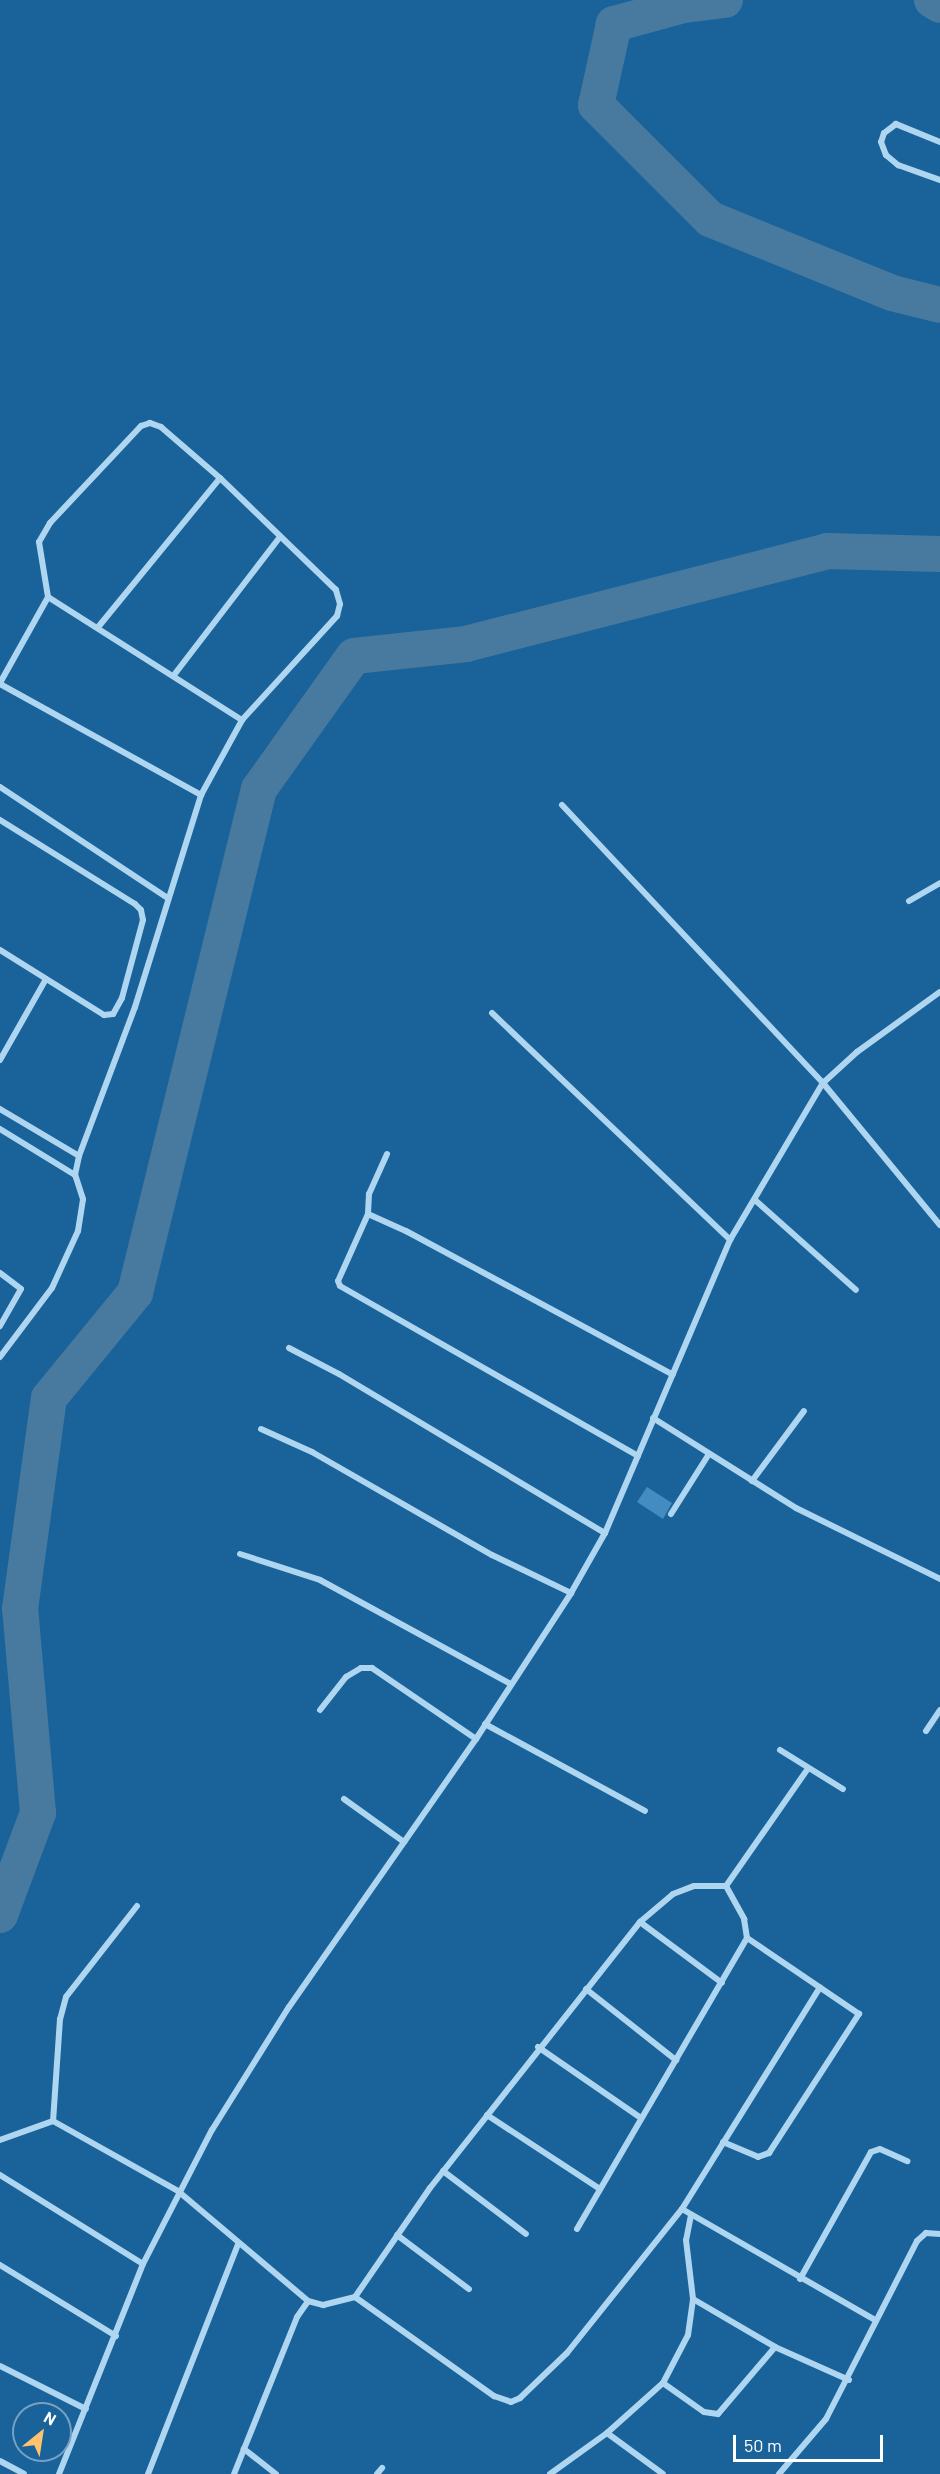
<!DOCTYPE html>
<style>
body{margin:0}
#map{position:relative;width:940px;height:2474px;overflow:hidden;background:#1a639a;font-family:Barlow,sans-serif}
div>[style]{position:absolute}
.river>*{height:36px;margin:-18px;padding:0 18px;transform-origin:18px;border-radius:18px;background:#487aa0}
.building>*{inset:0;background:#438cc1}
.minor>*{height:6px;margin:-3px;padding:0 3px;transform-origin:3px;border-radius:3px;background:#afd6f1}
span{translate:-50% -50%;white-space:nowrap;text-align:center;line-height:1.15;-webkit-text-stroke:4.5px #1a639a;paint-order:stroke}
.north{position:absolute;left:12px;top:2402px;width:60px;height:60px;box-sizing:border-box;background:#1a639a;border:2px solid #76a1c2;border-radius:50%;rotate:30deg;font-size:16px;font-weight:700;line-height:24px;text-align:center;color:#fff}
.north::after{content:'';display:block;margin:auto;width:21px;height:27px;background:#ffc26f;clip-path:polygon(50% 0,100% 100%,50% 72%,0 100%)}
.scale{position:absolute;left:733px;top:2435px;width:150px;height:27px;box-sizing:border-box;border:3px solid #fff;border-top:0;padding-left:8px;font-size:18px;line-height:21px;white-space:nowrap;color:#fff;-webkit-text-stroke:4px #1a639a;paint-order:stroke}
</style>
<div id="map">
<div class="river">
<div style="left:725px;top:0;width:41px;rotate:173deg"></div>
<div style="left:684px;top:5px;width:73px;rotate:164.8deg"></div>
<div style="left:614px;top:24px;width:83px;rotate:102.5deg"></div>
<div style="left:596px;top:105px;width:161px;rotate:45deg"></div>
<div style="left:710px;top:219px;width:196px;rotate:22.1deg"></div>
<div style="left:892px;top:293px;width:49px;rotate:14deg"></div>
<div style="left:932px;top:0;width:9px;rotate:32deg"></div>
<div style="left:0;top:1915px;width:109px;rotate:-69.6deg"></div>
<div style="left:38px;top:1813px;width:205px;rotate:-95deg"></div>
<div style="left:20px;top:1609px;width:213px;rotate:-82.2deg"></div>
<div style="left:49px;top:1398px;width:136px;rotate:-50.7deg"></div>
<div style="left:135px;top:1293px;width:519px;rotate:-76.18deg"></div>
<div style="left:259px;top:789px;width:163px;rotate:-54.5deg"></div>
<div style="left:354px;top:656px;width:113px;rotate:-6.1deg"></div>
<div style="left:466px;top:644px;width:373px;rotate:-14.4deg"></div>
<div style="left:827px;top:551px;width:113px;rotate:1.5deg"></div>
</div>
<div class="building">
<div style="clip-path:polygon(647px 1487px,672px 1503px,663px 1519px,637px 1502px)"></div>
</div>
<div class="minor">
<div style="left:940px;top:142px;width:48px;rotate:-157.8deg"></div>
<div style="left:896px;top:124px;width:15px;rotate:143deg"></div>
<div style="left:884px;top:133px;width:9px;rotate:108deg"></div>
<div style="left:881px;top:142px;width:14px;rotate:69deg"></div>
<div style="left:886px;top:155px;width:16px;rotate:40deg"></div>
<div style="left:898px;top:165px;width:45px;rotate:19.7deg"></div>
<div style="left:99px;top:626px;width:191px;rotate:-50.7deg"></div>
<div style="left:174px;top:675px;width:174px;rotate:-52.5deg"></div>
<div style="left:0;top:683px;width:98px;rotate:-60.8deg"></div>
<div style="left:0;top:684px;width:230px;rotate:28.9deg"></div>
<div style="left:0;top:787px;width:201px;rotate:33.5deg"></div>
<div style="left:562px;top:805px;width:381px;rotate:46.8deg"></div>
<div style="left:823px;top:1083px;width:184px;rotate:50.5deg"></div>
<div style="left:0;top:820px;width:159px;rotate:31.9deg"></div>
<div style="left:135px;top:904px;width:8px;rotate:45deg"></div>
<div style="left:141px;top:910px;width:10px;rotate:79deg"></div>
<div style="left:143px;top:920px;width:81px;rotate:105.1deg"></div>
<div style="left:122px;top:998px;width:18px;rotate:119deg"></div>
<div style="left:113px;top:1014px;width:9px;rotate:174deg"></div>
<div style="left:104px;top:1015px;width:123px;rotate:-148deg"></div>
<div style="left:909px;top:901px;width:36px;rotate:-30deg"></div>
<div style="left:492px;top:1013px;width:329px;rotate:43.6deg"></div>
<div style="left:0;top:1060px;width:93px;rotate:-60.4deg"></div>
<div style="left:0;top:1109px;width:92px;rotate:30.7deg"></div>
<div style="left:0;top:1129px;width:88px;rotate:31.5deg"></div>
<div style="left:387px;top:1154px;width:44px;rotate:114.2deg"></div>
<div style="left:369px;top:1194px;width:20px;rotate:93deg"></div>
<div style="left:368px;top:1214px;width:42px;rotate:24.1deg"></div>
<div style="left:406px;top:1231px;width:303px;rotate:28.3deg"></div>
<div style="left:755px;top:1200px;width:135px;rotate:41.7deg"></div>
<div style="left:368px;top:1214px;width:73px;rotate:114.1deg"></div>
<div style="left:338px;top:1281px;width:5px;rotate:68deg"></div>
<div style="left:340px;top:1286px;width:343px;rotate:29.7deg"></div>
<div style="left:0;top:1273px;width:26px;rotate:37deg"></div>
<div style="left:21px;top:1289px;width:43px;rotate:119.6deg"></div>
<div style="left:289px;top:1348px;width:56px;rotate:27.5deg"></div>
<div style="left:339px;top:1374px;width:310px;rotate:30.9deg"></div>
<div style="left:0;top:1357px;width:86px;rotate:-53deg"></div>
<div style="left:52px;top:1288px;width:63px;rotate:-65.5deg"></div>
<div style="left:78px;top:1231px;width:32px;rotate:-81deg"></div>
<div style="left:83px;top:1199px;width:25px;rotate:-108deg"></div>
<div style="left:75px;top:1175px;width:19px;rotate:-78deg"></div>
<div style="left:79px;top:1156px;width:159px;rotate:-69.4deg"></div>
<div style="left:135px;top:1007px;width:222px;rotate:-72.7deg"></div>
<div style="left:201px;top:795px;width:85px;rotate:-61.3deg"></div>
<div style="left:242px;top:720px;width:141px;rotate:-47.6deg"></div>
<div style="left:337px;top:616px;width:12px;rotate:-76deg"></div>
<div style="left:340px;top:604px;width:15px;rotate:-106deg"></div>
<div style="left:336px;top:590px;width:161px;rotate:-136deg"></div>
<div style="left:220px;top:478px;width:78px;rotate:-139.2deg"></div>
<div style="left:161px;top:427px;width:12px;rotate:-160deg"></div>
<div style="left:150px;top:423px;width:9px;rotate:162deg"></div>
<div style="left:141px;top:426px;width:133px;rotate:133.2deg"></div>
<div style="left:50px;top:523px;width:22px;rotate:120deg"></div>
<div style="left:39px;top:542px;width:56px;rotate:80.7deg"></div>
<div style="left:48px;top:597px;width:230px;rotate:32.4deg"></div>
<div style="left:653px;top:1418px;width:169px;rotate:32.2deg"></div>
<div style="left:796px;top:1508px;width:161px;rotate:26.2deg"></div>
<div style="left:261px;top:1429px;width:56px;rotate:24.3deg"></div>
<div style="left:312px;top:1452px;width:207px;rotate:29.8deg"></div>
<div style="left:492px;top:1555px;width:88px;rotate:25.7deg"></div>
<div style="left:752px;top:1481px;width:87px;rotate:-53.4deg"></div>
<div style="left:671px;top:1514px;width:71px;rotate:-57.7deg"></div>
<div style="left:240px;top:1554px;width:84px;rotate:18deg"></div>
<div style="left:320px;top:1580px;width:217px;rotate:28.6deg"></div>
<div style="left:320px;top:1710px;width:42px;rotate:-51.8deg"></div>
<div style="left:346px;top:1677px;width:17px;rotate:-31deg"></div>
<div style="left:361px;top:1668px;width:11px"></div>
<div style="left:372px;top:1668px;width:126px;rotate:34.3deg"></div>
<div style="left:485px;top:1724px;width:182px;rotate:28.5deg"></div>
<div style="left:926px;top:1731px;width:25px;rotate:-56deg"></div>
<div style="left:780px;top:1750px;width:74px;rotate:31.8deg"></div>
<div style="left:344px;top:1799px;width:74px;rotate:35.6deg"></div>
<div style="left:726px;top:1886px;width:141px;rotate:-55.1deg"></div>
<div style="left:137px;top:1906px;width:115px;rotate:128deg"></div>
<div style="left:66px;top:1997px;width:23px;rotate:105deg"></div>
<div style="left:60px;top:2019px;width:102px;rotate:93.9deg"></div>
<div style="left:53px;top:2121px;width:143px;rotate:29.2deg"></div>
<div style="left:178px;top:2191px;width:170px;rotate:40.2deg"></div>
<div style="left:640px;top:1922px;width:102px;rotate:36.6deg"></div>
<div style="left:586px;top:1989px;width:115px;rotate:38.3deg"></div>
<div style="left:538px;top:2047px;width:125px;rotate:34.6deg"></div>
<div style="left:487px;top:2115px;width:135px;rotate:33.2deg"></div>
<div style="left:0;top:2140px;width:56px;rotate:-19.7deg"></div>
<div style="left:723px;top:2142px;width:38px;rotate:23deg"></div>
<div style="left:758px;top:2157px;width:12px;rotate:-20deg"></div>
<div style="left:769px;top:2153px;width:166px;rotate:-57.1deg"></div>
<div style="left:859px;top:2014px;width:135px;rotate:-145.8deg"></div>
<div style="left:443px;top:2171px;width:104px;rotate:37.2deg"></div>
<div style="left:0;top:2175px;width:168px;rotate:31.9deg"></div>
<div style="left:682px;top:2209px;width:223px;rotate:29.9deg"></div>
<div style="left:691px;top:2215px;width:25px;rotate:101deg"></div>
<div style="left:686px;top:2240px;width:59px;rotate:83.2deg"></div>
<div style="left:693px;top:2299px;width:95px;rotate:30.3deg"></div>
<div style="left:397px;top:2235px;width:90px;rotate:36.9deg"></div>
<div style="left:0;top:2265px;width:136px;rotate:31.5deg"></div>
<div style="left:800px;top:2279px;width:145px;rotate:-60.8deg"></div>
<div style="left:871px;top:2152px;width:9px;rotate:-18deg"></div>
<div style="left:880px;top:2149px;width:30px;rotate:24deg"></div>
<div style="left:355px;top:2297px;width:132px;rotate:-55.5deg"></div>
<div style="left:430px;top:2188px;width:339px;rotate:-51.7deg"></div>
<div style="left:640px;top:1922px;width:43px;rotate:-40.3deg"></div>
<div style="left:673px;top:1894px;width:22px;rotate:-21deg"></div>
<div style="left:694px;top:1886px;width:32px"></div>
<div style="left:726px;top:1886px;width:38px;rotate:61deg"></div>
<div style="left:744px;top:1919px;width:19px;rotate:81deg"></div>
<div style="left:747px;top:1938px;width:337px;rotate:120.3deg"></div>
<div style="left:355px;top:2297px;width:171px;rotate:35.5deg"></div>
<div style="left:494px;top:2396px;width:18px;rotate:19deg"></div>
<div style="left:511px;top:2402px;width:10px;rotate:-24deg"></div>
<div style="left:520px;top:2398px;width:65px;rotate:-43.8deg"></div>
<div style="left:567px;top:2353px;width:184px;rotate:-51.4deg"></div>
<div style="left:682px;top:2209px;width:261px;rotate:-58.1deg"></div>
<div style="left:0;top:2366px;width:96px;rotate:26.6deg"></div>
<div style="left:663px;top:2383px;width:54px;rotate:-62.5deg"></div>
<div style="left:688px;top:2335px;width:36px;rotate:-82deg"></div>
<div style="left:607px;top:2433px;width:69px;rotate:36.2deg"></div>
<div style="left:0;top:2461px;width:27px;rotate:28deg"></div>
<div style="left:59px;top:2474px;width:226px;rotate:-68.2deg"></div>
<div style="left:143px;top:2264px;width:151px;rotate:-62.8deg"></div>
<div style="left:212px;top:2130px;width:145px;rotate:-58deg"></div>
<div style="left:289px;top:2007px;width:327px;rotate:-55.1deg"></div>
<div style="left:476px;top:1739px;width:174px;rotate:-56.9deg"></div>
<div style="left:571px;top:1593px;width:69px;rotate:-60.5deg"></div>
<div style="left:605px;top:1533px;width:319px;rotate:-66.9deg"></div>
<div style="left:730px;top:1240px;width:182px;rotate:-59.4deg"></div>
<div style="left:823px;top:1083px;width:46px;rotate:-42.4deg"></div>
<div style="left:857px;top:1052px;width:102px;rotate:-35.9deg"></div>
<div style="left:148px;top:2474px;width:247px;rotate:-68.6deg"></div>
<div style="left:234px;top:2474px;width:27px;rotate:-68deg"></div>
<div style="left:276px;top:2474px;width:41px;rotate:-142deg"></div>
<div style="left:244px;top:2449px;width:142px;rotate:-68.1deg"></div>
<div style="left:297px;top:2317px;width:19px;rotate:-55deg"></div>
<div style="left:308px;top:2301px;width:16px;rotate:15deg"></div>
<div style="left:323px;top:2305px;width:33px;rotate:-14deg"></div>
<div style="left:377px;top:2474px;width:8px;rotate:-50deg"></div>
<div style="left:550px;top:2474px;width:70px;rotate:-35.7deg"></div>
<div style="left:607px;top:2433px;width:75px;rotate:-41.8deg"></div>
<div style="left:663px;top:2383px;width:50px;rotate:35.3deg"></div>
<div style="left:704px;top:2412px;width:14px;rotate:8deg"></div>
<div style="left:718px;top:2414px;width:88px;rotate:-49.6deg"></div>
<div style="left:775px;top:2347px;width:81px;rotate:24deg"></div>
<div style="left:779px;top:2474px;width:72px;rotate:-49.5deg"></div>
<div style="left:826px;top:2419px;width:200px;rotate:-62.9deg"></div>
<div style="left:917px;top:2241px;width:12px;rotate:-42deg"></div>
<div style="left:926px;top:2233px;width:14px;rotate:4deg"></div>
</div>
<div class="north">N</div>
<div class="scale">50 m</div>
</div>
